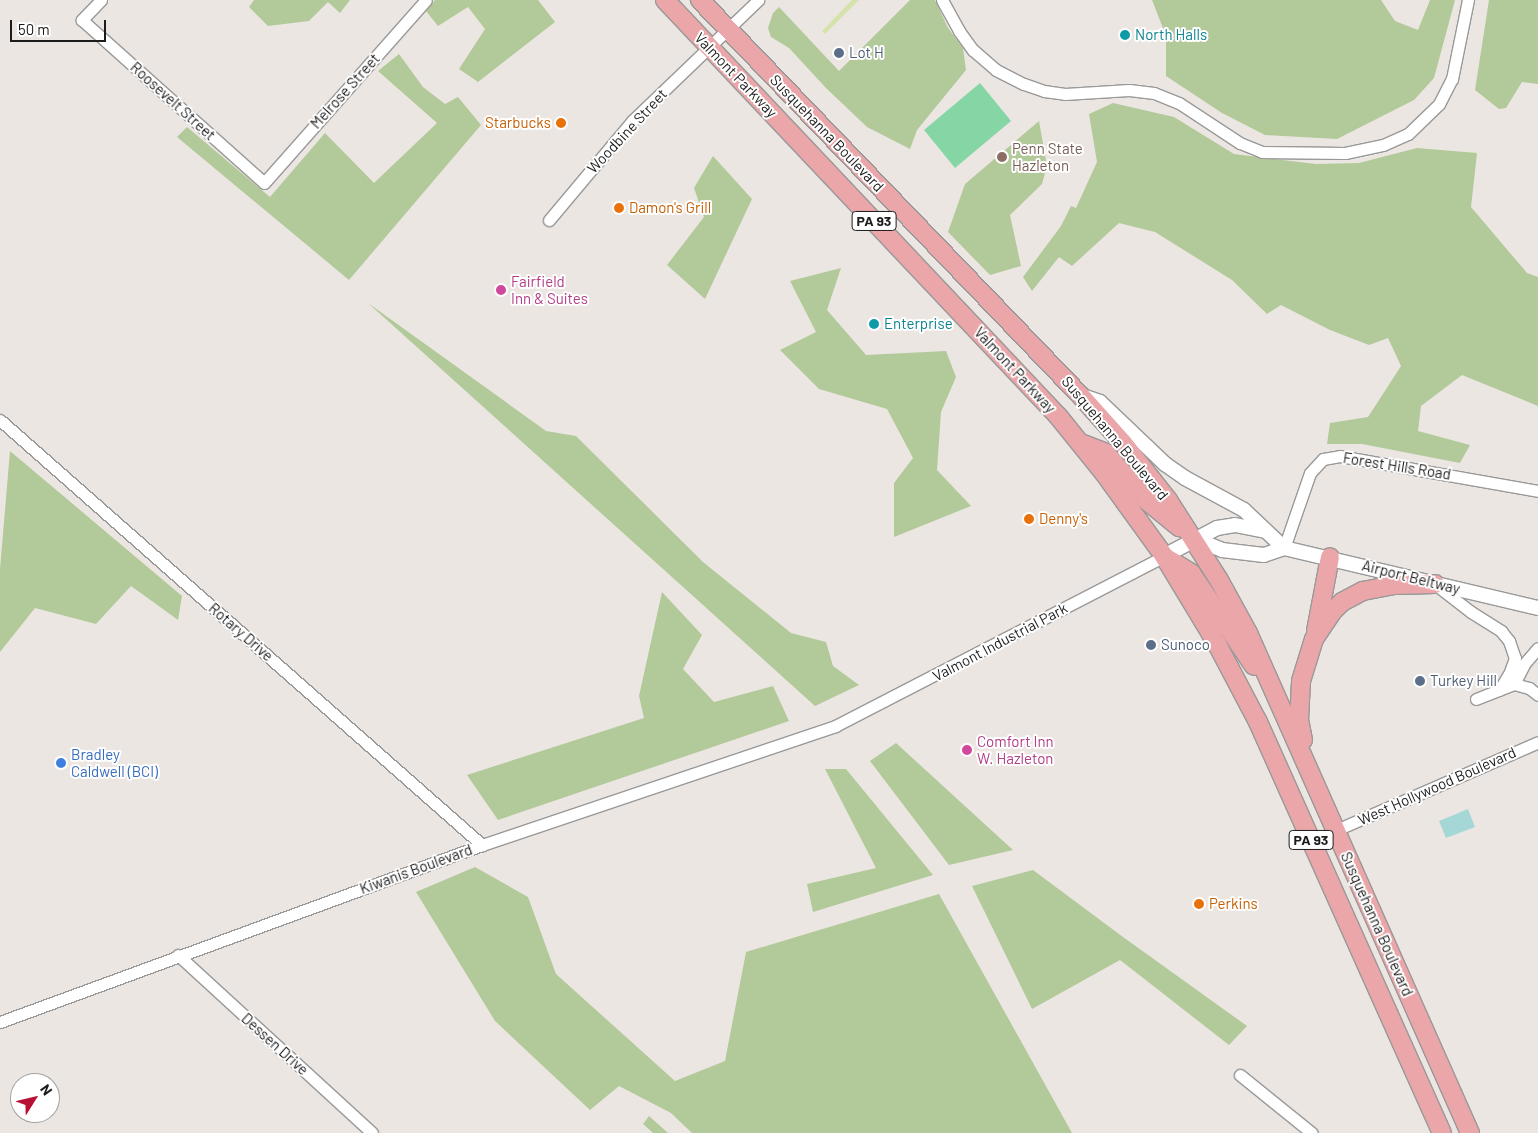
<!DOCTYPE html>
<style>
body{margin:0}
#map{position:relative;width:1538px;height:1133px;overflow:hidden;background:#ece6e2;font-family:Barlow,sans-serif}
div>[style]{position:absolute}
.grass>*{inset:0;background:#d4e3ab}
.forest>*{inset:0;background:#b2c99a}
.pitch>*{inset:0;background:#85d6a4}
.water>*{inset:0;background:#a5d7d7}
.roads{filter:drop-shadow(1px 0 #999) drop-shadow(-1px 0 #999) drop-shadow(0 1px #999) drop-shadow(0 -1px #999)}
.minor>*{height:11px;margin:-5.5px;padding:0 5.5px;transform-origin:5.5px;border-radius:5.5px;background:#fff}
.tertiary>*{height:14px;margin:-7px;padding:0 7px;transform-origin:7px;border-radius:7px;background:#fff}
.trunk>*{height:18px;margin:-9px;padding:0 9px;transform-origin:9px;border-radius:9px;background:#eaa6a8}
.dots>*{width:14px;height:14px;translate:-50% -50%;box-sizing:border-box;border:2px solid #fff;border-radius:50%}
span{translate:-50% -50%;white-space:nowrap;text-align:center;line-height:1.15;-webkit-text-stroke:4px #fff;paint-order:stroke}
.shield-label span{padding:1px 4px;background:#fff;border:1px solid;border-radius:4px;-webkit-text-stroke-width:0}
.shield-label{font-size:14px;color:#1c1c1c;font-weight:700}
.culture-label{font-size:15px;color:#0d838f}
.left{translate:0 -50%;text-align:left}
.service-label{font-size:15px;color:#4e5e75}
.street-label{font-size:15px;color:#1c1c1c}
.food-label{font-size:15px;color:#c56008}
.right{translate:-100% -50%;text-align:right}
.education-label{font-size:15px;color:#785e54}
.hotel-label{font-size:15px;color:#b23c85}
.shop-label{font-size:15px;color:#366cbe}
.north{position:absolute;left:10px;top:1073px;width:50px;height:50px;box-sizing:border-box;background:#fff;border:1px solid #a4a4a4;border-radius:50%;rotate:54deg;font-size:14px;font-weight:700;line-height:20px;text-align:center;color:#1c1c1c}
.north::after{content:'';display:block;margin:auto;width:18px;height:22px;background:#b80f35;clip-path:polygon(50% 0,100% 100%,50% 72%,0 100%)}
.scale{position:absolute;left:10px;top:20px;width:96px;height:22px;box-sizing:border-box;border:2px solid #1c1c1c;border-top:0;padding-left:6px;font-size:15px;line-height:18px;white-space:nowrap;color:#1c1c1c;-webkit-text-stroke:4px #fff;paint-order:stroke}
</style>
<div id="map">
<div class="grass">
<div style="clip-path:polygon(852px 0,859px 0,825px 34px,822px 31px)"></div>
</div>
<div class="forest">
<div style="clip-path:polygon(254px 0,350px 0,340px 13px,328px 2px,309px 21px,268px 26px,249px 7px)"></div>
<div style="clip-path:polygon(435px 0,538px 0,555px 22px,478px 82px,459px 69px,485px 29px,468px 7px,438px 26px,426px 11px)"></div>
<div style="clip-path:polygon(910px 0,935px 0,948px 28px,963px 48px,966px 70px,917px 130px,910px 149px,867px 127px,826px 88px,789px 48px,771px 37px,768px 28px,773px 13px,779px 7px,839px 71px)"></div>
<div style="clip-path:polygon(1152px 0,1381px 0,1395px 21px,1418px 30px,1430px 0,1455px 0,1434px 78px,1414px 100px,1337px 139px,1265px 135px,1222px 113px,1166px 76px,1166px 36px)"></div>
<div style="clip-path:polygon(1489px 0,1538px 0,1538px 84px,1522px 82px,1506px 108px,1499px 109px,1475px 90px)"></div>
<div style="clip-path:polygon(399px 54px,423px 87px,445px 104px,458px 97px,481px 125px,349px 280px,177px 137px,187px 127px,270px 197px,325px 133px,374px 183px,437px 123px,378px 71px)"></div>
<div style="clip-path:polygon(1113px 103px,1174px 117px,1234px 154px,1316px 164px,1359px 163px,1417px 148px,1477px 153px,1471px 207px,1527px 273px,1538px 277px,1538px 406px,1462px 375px,1421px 406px,1418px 431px,1470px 445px,1460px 463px,1362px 444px,1327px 444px,1330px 423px,1368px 417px,1401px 366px,1388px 338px,1369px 345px,1330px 330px,1281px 305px,1267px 314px,1232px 280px,1155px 232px,1119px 223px,1072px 266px,1059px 257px,1032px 291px,1023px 277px,1061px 226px,1071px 206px,1076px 208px,1097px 162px,1089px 114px)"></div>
<div style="clip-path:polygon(1039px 121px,1047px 166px,1042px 184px,1010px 215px,1021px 266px,990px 275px,948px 232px,965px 184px)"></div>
<div style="clip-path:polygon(713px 156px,752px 199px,705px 299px,667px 265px,704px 217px,694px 188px)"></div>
<div style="clip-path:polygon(841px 268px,827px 310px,866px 355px,946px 351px,956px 377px,941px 412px,937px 470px,971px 506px,894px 537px,894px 483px,913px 458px,887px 409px,819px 389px,780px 350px,816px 332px,790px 281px)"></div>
<div style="clip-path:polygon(368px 303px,546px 431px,576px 436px,703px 562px,791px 633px,826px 642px,833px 666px,859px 685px,815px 706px)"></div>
<div style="clip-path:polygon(10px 451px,182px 596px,178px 620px,131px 586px,96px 624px,35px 608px,0 652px,0 569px)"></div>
<div style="clip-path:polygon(662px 592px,702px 635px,683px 669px,714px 702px,773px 686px,789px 721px,498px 820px,467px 775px,644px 718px,639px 696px)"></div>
<div style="clip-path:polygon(896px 743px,1013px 850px,949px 865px,870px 761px)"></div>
<div style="clip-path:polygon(825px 769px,846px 769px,933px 875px,813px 912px,807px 884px,876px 868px)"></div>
<div style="clip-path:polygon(475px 867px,528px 897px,556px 974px,675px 1081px,725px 1061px,746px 952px,939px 894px,1072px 1133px,692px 1133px,671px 1113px,619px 1086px,590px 1110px,495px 1021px,416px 892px)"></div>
<div style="clip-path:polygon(1033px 870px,1123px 937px,1247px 1026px,1229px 1045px,1120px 960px,1032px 1009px,972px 886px)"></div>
<div style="clip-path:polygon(649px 1116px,668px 1133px,653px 1133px,643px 1124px)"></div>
</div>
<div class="pitch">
<div style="clip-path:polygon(980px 83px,1011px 121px,955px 168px,924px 130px)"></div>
</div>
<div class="water">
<div style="clip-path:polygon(1468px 809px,1475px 827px,1446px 838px,1439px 821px)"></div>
</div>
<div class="roads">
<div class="minor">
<div style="left:101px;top:0;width:28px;rotate:134deg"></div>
<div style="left:82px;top:20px;width:244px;rotate:41.8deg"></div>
<div style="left:264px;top:183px;width:244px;rotate:-48.5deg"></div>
<div style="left:942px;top:0;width:35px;rotate:61deg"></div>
<div style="left:959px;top:31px;width:24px;rotate:54deg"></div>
<div style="left:973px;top:50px;width:30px;rotate:41deg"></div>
<div style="left:996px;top:70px;width:31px;rotate:27deg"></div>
<div style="left:1024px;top:84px;width:21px;rotate:19deg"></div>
<div style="left:1044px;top:91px;width:21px;rotate:8deg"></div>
<div style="left:1065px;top:94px;width:64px;rotate:-3.6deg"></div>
<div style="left:1129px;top:90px;width:25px;rotate:7deg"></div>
<div style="left:1154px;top:93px;width:27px;rotate:22deg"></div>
<div style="left:1179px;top:103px;width:73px;rotate:33.3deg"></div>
<div style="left:1240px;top:143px;width:24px;rotate:22deg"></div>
<div style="left:1262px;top:152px;width:83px;rotate:0.7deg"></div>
<div style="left:1345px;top:153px;width:39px;rotate:-12deg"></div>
<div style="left:1383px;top:145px;width:27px;rotate:-24deg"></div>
<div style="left:1408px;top:134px;width:43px;rotate:-44.1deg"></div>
<div style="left:1439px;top:104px;width:28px;rotate:-63deg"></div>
<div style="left:1452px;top:79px;width:81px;rotate:-78.6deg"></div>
<div style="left:549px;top:220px;width:129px;rotate:-50deg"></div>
<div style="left:632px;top:121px;width:175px;rotate:-43.8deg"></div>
<div style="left:0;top:420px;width:643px;rotate:41.4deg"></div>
<div style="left:1284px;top:548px;width:79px;rotate:-70.9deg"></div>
<div style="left:1310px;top:473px;width:19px;rotate:-47deg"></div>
<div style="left:1323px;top:459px;width:17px;rotate:-10deg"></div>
<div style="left:1340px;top:456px;width:201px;rotate:10deg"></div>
<div style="left:1436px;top:585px;width:44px;rotate:37.6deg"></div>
<div style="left:1471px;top:612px;width:36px;rotate:32deg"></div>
<div style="left:1501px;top:631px;width:13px;rotate:51deg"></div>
<div style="left:1509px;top:641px;width:18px;rotate:71deg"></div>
<div style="left:1515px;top:658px;width:15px;rotate:110deg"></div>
<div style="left:1510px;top:672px;width:21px;rotate:121deg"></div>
<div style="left:1514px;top:684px;width:22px;rotate:-63deg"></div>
<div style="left:1524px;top:664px;width:21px;rotate:-49deg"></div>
<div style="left:1476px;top:699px;width:41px;rotate:-21.5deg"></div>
<div style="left:1514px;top:684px;width:16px;rotate:15deg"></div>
<div style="left:1529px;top:688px;width:11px;rotate:38deg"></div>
<div style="left:1336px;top:830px;width:220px;rotate:-23.5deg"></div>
<div style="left:178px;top:955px;width:263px;rotate:42.5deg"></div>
<div style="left:0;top:1022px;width:513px;rotate:-20.16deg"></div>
<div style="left:482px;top:845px;width:373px;rotate:-18.6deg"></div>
<div style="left:835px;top:726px;width:370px;rotate:-27.3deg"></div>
<div style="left:1240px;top:1075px;width:92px;rotate:38.9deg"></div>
</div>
<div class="tertiary">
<div style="left:1080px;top:395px;width:21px;rotate:19deg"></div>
<div style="left:1100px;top:402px;width:90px;rotate:43.6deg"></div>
<div style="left:1165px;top:464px;width:24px;rotate:35deg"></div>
<div style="left:1185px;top:478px;width:67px;rotate:28.5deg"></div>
<div style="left:1244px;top:510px;width:55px;rotate:43.5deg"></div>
<div style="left:1195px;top:539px;width:29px;rotate:22deg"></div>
<div style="left:1222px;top:550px;width:42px;rotate:6.8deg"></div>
<div style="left:1264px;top:555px;width:21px;rotate:-19deg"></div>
<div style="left:1284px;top:548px;width:261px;rotate:13.3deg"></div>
<div style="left:1164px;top:556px;width:60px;rotate:-27.8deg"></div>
<div style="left:1217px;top:528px;width:18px;rotate:-9deg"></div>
<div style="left:1235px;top:525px;width:31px;rotate:11deg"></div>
</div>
<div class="trunk">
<div style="left:665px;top:0;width:572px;rotate:46.63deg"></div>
<div style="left:1058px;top:416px;width:73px;rotate:51.1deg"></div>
<div style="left:1104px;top:473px;width:102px;rotate:54.1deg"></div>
<div style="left:1164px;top:556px;width:103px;rotate:58.9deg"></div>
<div style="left:1217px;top:644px;width:88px;rotate:62.3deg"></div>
<div style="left:1258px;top:722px;width:450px;rotate:65.9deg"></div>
<div style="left:700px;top:0;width:548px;rotate:46.11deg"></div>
<div style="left:1080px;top:395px;width:64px;rotate:48.1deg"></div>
<div style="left:1123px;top:443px;width:73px;rotate:51.7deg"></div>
<div style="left:1168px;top:500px;width:95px;rotate:57.5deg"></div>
<div style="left:1219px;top:580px;width:60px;rotate:61.3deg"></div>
<div style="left:1248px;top:633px;width:547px;rotate:66.06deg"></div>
<div style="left:1083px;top:444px;width:25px;rotate:21deg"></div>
<div style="left:1106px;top:453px;width:62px;rotate:49.6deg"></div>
<div style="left:1146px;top:500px;width:43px;rotate:39.3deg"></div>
<div style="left:1168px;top:559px;width:27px;rotate:31deg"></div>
<div style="left:1191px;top:573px;width:112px;rotate:55.9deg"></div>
<div style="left:1316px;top:631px;width:75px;rotate:-79.3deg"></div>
<div style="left:1303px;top:740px;width:20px;rotate:-101deg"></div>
<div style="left:1299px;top:720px;width:39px;rotate:-87deg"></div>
<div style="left:1301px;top:681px;width:44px;rotate:-72.8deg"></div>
<div style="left:1314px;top:639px;width:32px;rotate:-56deg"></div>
<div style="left:1332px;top:612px;width:14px;rotate:-45deg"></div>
<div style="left:1342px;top:602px;width:24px;rotate:-28deg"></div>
<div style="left:1363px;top:591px;width:32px;rotate:-11deg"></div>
<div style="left:1394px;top:585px;width:41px;rotate:-1.4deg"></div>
</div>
</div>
<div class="dots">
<div style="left:1125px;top:35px;background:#0f9aa8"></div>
<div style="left:839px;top:53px;background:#5c6f8a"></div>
<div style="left:561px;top:123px;background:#e8710a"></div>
<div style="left:1002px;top:157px;background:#8d6e63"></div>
<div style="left:619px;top:208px;background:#e8710a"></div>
<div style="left:501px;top:290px;background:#d1479c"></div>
<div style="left:874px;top:324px;background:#0f9aa8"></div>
<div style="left:1029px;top:519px;background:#e8710a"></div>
<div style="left:1151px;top:645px;background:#5c6f8a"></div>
<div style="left:1420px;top:681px;background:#5c6f8a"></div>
<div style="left:967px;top:750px;background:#d1479c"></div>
<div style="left:61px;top:763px;background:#3f7fe0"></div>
<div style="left:1199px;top:904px;background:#e8710a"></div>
</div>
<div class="shield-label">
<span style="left:874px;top:221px">PA 93</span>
<span style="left:1311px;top:840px">PA 93</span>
</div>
<div class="culture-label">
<span class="left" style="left:1135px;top:35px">North Halls</span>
<span class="left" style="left:884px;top:324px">Enterprise</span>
</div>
<div class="service-label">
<span class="left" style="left:849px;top:53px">Lot H</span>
<span class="left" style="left:1161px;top:645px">Sunoco</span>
<span class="left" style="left:1430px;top:681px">Turkey Hill</span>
</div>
<div class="street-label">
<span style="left:736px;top:75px;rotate:46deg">Valmont Parkway</span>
<span style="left:345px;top:91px;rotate:-48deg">Melrose Street</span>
<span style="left:173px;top:101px;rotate:42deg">Roosevelt Street</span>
<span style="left:627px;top:131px;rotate:-47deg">Woodbine Street</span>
<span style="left:827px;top:133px;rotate:46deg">Susquehanna Boulevard</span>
<span style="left:1015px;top:370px;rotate:47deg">Valmont Parkway</span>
<span style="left:1115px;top:438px;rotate:50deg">Susquehanna Boulevard</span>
<span style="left:1397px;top:466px;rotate:9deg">Forest Hills Road</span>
<span style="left:1411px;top:577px;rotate:14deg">Airport Beltway</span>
<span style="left:241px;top:632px;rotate:41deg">Rotary Drive</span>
<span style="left:1000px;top:642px;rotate:-28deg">Valmont Industrial Park</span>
<span style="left:1437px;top:786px;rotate:-24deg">West Hollywood Boulevard</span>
<span style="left:416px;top:869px;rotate:-20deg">Kiwanis Boulevard</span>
<span style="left:1377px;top:924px;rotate:66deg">Susquehanna Boulevard</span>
<span style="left:275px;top:1044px;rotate:42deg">Dessen Drive</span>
</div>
<div class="food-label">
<span class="right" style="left:551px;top:123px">Starbucks</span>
<span class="left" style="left:629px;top:208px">Damon's Grill</span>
<span class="left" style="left:1039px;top:519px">Denny's</span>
<span class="left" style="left:1209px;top:904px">Perkins</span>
</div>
<div class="education-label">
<span class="left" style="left:1012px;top:157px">Penn State<br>Hazleton</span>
</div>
<div class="hotel-label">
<span class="left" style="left:511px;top:290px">Fairfield<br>Inn &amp; Suites</span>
<span class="left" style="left:977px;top:750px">Comfort Inn<br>W. Hazleton</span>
</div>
<div class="shop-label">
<span class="left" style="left:71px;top:763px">Bradley<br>Caldwell (BCI)</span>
</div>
<div class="north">N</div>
<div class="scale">50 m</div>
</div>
